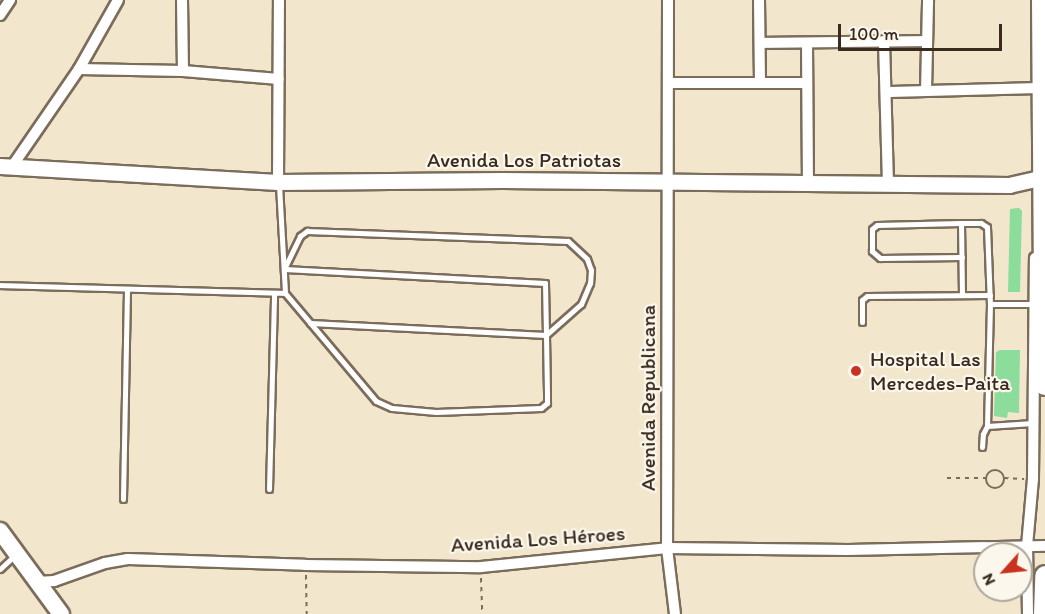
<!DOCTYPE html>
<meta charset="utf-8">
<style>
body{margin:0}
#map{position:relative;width:1045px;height:614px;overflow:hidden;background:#f2e7cc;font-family:Itim,sans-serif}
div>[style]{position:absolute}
.green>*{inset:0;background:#8cdc9c}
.path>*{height:2px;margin-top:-1px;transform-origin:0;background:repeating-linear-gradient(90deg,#7b6c5b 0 4.5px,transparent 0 9px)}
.path>.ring{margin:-1px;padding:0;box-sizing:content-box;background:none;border:2px solid #7b6c5b;border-radius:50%}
.roads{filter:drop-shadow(2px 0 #7b6c5b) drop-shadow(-2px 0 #7b6c5b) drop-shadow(0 2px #7b6c5b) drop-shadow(0 -2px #7b6c5b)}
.lane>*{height:5px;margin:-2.5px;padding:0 2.5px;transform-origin:2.5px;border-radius:2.5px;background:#fff}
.street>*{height:10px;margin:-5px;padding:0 5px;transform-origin:5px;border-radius:5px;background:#fff}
.secondary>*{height:15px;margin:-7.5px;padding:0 7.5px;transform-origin:7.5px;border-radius:7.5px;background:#fff}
.primary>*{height:16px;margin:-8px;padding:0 8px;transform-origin:8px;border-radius:8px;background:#fff}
.highway>*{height:20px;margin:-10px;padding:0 10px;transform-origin:10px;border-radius:10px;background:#fff}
.dots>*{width:16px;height:16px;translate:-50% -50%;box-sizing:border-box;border:3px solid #fbf7ec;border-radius:50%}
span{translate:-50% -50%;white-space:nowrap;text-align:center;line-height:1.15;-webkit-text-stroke:4.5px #fbf7ec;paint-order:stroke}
.street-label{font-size:21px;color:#3b2a1e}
.poi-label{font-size:21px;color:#3b2a1e}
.left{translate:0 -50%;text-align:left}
.north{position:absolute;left:973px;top:542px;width:60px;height:60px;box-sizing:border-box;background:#fbf7ec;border:2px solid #aea59a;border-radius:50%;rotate:243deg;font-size:16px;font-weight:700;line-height:24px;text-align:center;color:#3b2a1e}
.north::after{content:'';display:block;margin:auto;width:21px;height:27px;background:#c8321e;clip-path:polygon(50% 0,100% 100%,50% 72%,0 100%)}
.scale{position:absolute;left:838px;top:24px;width:164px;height:27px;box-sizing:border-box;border:3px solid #3b2a1e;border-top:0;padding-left:8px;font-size:18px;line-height:21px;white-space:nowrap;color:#3b2a1e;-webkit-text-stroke:4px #fbf7ec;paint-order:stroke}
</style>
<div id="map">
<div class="green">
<div style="clip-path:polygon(1019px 208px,1022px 211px,1020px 292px,1008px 292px,1010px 209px)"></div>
<div style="clip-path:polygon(1000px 350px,1020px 350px,1019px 413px,1008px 412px,1007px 418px,994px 416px,996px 352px)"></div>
</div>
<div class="path">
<div class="ring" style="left:986px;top:470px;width:16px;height:16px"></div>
<div style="left:947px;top:478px;width:39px"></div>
<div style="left:1004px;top:478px;width:20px;rotate:3deg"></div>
<div style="left:306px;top:575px;width:39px;rotate:89deg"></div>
<div style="left:481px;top:578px;width:36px;rotate:88deg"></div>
</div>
<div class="roads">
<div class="lane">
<div style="left:279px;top:185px;width:108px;rotate:86.8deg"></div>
<div style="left:285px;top:293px;width:141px;rotate:49.9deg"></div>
<div style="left:376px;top:401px;width:17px;rotate:24deg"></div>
<div style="left:392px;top:408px;width:44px;rotate:5.2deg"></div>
<div style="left:436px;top:412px;width:105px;rotate:-2.2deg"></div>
<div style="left:541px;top:408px;width:8px;rotate:-40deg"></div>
<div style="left:547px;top:403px;width:10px;rotate:-90deg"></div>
<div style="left:547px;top:393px;width:58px;rotate:-91deg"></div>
<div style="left:546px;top:335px;width:52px;rotate:-91.1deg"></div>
<div style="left:545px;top:283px;width:261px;rotate:-176.9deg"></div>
<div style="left:284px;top:269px;width:37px;rotate:-64deg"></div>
<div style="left:300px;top:236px;width:9px;rotate:-36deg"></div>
<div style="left:307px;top:231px;width:261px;rotate:2.2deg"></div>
<div style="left:568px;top:241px;width:26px;rotate:43deg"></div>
<div style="left:587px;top:259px;width:12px;rotate:70deg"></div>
<div style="left:591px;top:270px;width:13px;rotate:94deg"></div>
<div style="left:590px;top:283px;width:23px;rotate:113deg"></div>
<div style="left:581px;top:304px;width:47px;rotate:138.5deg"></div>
<div style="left:546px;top:335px;width:236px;rotate:-177.1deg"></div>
<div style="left:961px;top:223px;width:72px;rotate:89.2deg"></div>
<div style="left:962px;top:257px;width:82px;rotate:179.3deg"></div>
<div style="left:880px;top:258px;width:11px;rotate:-139deg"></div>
<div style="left:872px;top:251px;width:22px;rotate:-90deg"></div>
<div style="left:872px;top:229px;width:6px;rotate:-39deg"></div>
<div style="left:877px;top:225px;width:84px;rotate:-1.4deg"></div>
<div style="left:961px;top:223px;width:20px"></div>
<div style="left:981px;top:223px;width:7px;rotate:34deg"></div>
<div style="left:987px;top:227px;width:77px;rotate:87.8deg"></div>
<div style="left:990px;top:304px;width:122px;rotate:91.4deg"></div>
<div style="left:0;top:285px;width:285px;rotate:1.6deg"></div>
<div style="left:990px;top:304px;width:44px"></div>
<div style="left:862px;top:322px;width:22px;rotate:-90deg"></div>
<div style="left:862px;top:300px;width:6px;rotate:-39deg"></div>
<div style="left:867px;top:296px;width:123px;rotate:-0.5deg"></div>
<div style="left:982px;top:447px;width:13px;rotate:-86deg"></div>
<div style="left:983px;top:434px;width:9px;rotate:-63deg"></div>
<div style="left:987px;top:426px;width:46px;rotate:-3.7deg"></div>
<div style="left:269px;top:489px;width:196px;rotate:-88.5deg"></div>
<div style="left:123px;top:499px;width:210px;rotate:-88.9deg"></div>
<div style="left:0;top:569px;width:19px;rotate:-43deg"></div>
</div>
<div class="street">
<div style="left:182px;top:0;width:71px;rotate:89.2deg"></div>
<div style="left:668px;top:0;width:548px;rotate:90.1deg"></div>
<div style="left:667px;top:548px;width:66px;rotate:83.1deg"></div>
<div style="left:759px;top:0;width:82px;rotate:89.3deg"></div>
<div style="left:0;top:15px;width:18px;rotate:-56deg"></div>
<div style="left:884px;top:41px;width:143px;rotate:88.4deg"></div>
<div style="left:760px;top:43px;width:167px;rotate:-0.7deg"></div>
<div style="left:807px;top:44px;width:140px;rotate:89.6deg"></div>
<div style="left:79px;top:69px;width:104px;rotate:1.1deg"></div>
<div style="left:183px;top:71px;width:96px;rotate:4.8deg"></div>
<div style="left:669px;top:83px;width:138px"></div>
<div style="left:926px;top:91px;width:91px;rotate:-88.7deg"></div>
<div style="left:886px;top:92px;width:157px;rotate:-1.5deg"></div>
<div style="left:11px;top:168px;width:120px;rotate:-55.5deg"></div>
<div style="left:79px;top:69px;width:79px;rotate:-60.5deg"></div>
<div style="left:278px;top:182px;width:182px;rotate:-89.7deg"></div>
<div style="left:37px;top:582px;width:17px;rotate:-3deg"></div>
<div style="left:54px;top:581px;width:54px;rotate:-19.4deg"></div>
<div style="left:105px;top:563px;width:23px;rotate:-10deg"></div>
<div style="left:128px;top:559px;width:177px;rotate:1.9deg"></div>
<div style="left:305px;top:565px;width:176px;rotate:0.7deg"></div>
<div style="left:481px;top:567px;width:187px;rotate:-5.8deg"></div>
<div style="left:667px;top:548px;width:181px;rotate:0.6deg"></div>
<div style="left:848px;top:550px;width:197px;rotate:-1.2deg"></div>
<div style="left:1028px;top:614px;width:68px;rotate:-90.8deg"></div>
<div style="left:1027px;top:546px;width:67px;rotate:-84.9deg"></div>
<div style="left:1033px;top:479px;width:221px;rotate:-89.5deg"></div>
</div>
<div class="secondary">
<div style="left:0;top:166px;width:278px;rotate:3.3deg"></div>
<div style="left:278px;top:182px;width:224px;rotate:-0.5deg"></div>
<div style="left:502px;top:180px;width:507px;rotate:0.57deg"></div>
<div style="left:1009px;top:185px;width:28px;rotate:-13deg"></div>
<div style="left:1036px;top:179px;width:12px;rotate:-42deg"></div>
</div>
<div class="primary">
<div style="left:0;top:531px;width:103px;rotate:53.7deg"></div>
</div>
<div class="highway">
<div style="left:1042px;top:0;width:385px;rotate:89.6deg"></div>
<div style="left:1044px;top:614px;width:38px;rotate:-88deg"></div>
</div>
</div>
<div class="dots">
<div style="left:856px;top:371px;background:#c8321e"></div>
</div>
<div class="street-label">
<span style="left:524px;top:160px">Avenida Los Patriotas</span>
<span style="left:648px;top:398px;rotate:-90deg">Avenida Republicana</span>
<span style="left:538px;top:539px;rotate:-4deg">Avenida Los Héroes</span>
</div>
<div class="poi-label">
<span class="left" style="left:870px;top:371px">Hospital Las<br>Mercedes-Paita</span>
</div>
<div class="north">N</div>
<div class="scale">100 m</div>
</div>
